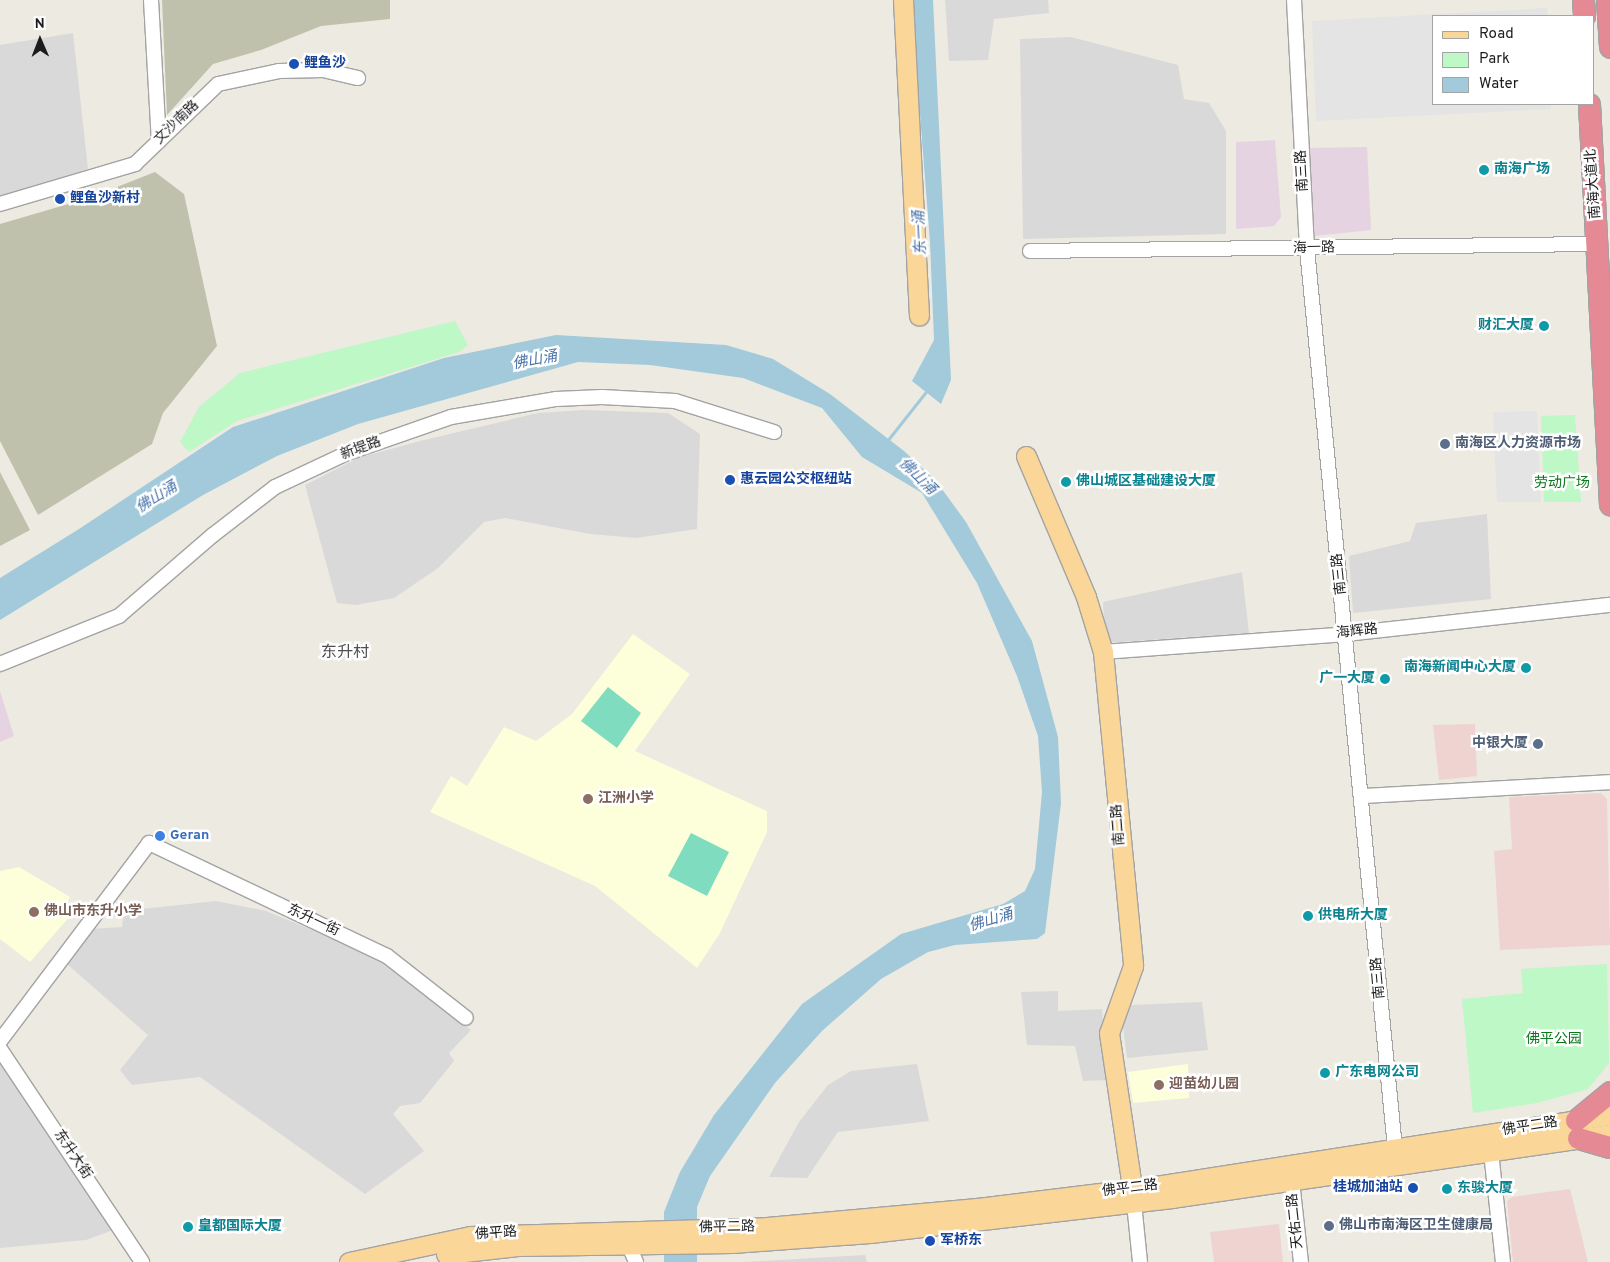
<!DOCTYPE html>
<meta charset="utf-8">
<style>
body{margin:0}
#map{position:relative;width:1610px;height:1262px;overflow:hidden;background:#edeae1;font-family:Overpass,"Noto Sans SC",sans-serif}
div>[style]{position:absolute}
.residential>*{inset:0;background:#dad9d9}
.commercial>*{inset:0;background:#eed3d0}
.industrial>*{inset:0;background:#e6d3e2}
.education>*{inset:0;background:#fcffd9}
.construction>*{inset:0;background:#c0c1ad}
.park>*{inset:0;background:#bdf8c6}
.pitch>*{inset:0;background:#7fdcbe}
.parking>*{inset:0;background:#e4e4e4}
.water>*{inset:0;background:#a2cadb}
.stream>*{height:3px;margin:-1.5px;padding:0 1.5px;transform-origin:1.5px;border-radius:1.5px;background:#a2cadb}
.roads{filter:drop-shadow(1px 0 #a3a3a3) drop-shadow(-1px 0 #a3a3a3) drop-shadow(0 1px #a3a3a3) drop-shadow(0 -1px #a3a3a3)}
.minor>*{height:14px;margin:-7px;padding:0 7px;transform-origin:7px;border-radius:7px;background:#fff}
.major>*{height:19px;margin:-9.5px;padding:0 9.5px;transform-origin:9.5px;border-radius:9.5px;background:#fad699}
.highway>*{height:21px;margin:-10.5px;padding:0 10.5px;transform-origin:10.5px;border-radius:10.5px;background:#e58994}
.dots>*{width:14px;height:14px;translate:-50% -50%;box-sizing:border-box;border:2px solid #fff;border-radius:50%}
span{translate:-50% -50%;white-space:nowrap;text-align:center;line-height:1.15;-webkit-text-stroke:5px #fff;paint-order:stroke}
.transit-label{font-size:14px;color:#164399;font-weight:700}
.left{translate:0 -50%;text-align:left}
.right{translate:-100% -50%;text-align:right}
.street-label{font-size:14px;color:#1c1c1c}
.culture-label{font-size:14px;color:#0d838f;font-weight:700}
.service-label{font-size:14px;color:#4e5e75;font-weight:700}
.park-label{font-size:14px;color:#0c771c}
.education-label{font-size:14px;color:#785e54;font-weight:700}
.shop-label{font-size:14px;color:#366cbe;font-weight:700}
.water-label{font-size:15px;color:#4a74a9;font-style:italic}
.quarter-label{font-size:16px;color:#4f4f4f}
.legend{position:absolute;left:1432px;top:15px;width:162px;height:90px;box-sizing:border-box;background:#fff;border:1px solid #a4a4a4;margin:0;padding:6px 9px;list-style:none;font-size:15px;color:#1c1c1c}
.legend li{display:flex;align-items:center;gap:10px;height:25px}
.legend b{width:25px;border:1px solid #a4a4a4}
.north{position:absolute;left:15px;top:15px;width:50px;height:50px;-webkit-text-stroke:4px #fff;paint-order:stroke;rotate:359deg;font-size:14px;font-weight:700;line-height:20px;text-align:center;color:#1c1c1c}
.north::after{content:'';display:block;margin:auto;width:18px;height:22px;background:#1c1c1c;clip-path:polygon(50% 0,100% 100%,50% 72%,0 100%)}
</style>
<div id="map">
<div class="residential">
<div style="clip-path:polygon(945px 0,1048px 0,1049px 13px,994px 19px,988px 60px,949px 61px)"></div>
<div style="clip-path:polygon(73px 33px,88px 169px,0 198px,0 45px)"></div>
<div style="clip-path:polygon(1071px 37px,1178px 65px,1184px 99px,1209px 103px,1226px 131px,1226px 234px,1023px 239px,1020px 39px)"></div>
<div style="clip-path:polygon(584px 410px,668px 413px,700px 434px,697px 529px,636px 538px,590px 534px,505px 518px,484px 522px,438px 568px,394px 598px,356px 605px,337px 603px,305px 485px,358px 458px,420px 441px,538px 413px)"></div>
<div style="clip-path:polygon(1487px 514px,1491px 599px,1353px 613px,1349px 556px,1410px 541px,1416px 523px)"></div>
<div style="clip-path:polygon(1242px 572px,1249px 633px,1105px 643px,1103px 602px)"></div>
<div style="clip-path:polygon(216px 901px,266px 911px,380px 958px,471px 1030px,449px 1053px,454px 1061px,420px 1103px,400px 1106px,393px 1114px,424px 1151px,365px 1194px,200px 1077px,132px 1085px,120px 1070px,148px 1035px,67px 964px,90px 929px,122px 927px,124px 911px)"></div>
<div style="clip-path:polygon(1058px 991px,1058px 1011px,1102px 1009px,1108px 1080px,1083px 1081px,1075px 1046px,1027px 1045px,1021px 992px)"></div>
<div style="clip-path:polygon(1202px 1002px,1208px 1050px,1127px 1058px,1123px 1027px,1131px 1005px)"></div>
<div style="clip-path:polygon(0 1057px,116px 1229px,86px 1240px,0 1248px)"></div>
<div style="clip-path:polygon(917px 1064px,929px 1121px,838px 1132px,807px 1178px,769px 1177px,799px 1122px,828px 1085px,851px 1071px)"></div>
<div style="clip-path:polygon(865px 1255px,867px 1262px,742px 1262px,744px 1262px)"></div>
</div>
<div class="commercial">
<div style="clip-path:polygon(1475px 724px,1477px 776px,1439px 780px,1433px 725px)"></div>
<div style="clip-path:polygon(1601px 793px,1607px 799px,1610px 945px,1500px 950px,1494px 851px,1512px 849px,1509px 797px)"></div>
<div style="clip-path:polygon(1570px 1189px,1588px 1262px,1513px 1262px,1507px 1201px,1512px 1197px)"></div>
<div style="clip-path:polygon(1279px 1224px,1283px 1262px,1214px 1262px,1210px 1232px)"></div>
</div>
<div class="industrial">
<div style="clip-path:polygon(1275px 140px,1281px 217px,1274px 226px,1236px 229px,1236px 142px)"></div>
<div style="clip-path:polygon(1367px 147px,1371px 230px,1315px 236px,1307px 148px)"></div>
<div style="clip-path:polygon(0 691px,14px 736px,0 742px)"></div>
</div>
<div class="education">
<div style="clip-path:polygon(633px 634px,690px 674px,635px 751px,767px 811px,767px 832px,719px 935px,697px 968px,595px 886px,430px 812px,451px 776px,467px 786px,504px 727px,536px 741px,572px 714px)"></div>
<div style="clip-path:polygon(19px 867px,70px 897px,63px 909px,71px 915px,30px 962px,0 939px,0 871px)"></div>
<div style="clip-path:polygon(1188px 1064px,1189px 1098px,1133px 1103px,1128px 1072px)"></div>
</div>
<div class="construction">
<div style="clip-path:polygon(162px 0,390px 0,390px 19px,321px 26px,261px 50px,213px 64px,167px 115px)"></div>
<div style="clip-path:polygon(155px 172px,184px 194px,217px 346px,163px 413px,152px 444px,38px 515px,0 441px,0 224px,89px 198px)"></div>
<div style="clip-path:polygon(0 472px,30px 530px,0 546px)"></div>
</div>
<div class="park">
<div style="clip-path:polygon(455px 321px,468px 345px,459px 352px,237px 421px,189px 452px,180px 442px,199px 407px,240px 373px)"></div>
<div style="clip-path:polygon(1575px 415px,1581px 502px,1544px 502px,1541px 416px)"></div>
<div style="clip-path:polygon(1607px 964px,1609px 1063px,1588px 1089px,1537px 1103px,1473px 1113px,1462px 999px,1523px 993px,1521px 969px)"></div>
</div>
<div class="pitch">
<div style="clip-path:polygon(608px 687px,641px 713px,617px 748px,581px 721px)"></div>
<div style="clip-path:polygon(691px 833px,729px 852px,707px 896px,668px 876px)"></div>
</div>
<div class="parking">
<div style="clip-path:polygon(1547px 8px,1548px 16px,1434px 16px,1434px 104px,1551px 104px,1551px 109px,1316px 121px,1312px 21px)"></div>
<div style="clip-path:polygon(1537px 411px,1541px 502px,1497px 502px,1493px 412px)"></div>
</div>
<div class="water">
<div style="clip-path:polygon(911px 0,933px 0,951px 380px,941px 404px,912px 381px,934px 340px,930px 242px)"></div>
<div style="clip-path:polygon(556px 335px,726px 345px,773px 359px,830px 394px,904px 451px,936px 481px,966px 522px,1032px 641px,1058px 737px,1061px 803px,1045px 933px,1037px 939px,955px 945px,928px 952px,881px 979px,822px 1031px,775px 1083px,710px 1176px,697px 1207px,697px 1262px,664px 1262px,664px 1212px,680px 1172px,714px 1115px,802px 1004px,901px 934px,1003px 904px,1025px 891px,1035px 869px,1042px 792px,1038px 736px,1017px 676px,977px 583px,922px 493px,862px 457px,822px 408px,743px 378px,650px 365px,578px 362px,358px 424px,277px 456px,203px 495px,0 620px,0 578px,79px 529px,233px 427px,444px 358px)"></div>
</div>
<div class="stream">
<div style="left:887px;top:441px;width:66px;rotate:-51.7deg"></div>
</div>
<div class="roads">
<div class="minor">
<div style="left:151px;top:0;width:141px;rotate:86.8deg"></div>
<div style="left:1294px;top:0;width:249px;rotate:87deg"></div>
<div style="left:1307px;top:249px;width:903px;rotate:84.41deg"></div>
<div style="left:0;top:204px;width:141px;rotate:-16.5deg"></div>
<div style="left:135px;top:164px;width:115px;rotate:-43.9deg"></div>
<div style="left:218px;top:84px;width:62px;rotate:-12deg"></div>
<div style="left:279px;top:71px;width:44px;rotate:-1.3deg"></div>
<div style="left:323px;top:70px;width:36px;rotate:13deg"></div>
<div style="left:1030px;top:251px;width:568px;rotate:-0.71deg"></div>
<div style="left:1103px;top:652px;width:244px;rotate:-4.2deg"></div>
<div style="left:1346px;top:634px;width:266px;rotate:-6.3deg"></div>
<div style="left:0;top:664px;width:128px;rotate:-22deg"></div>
<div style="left:119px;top:616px;width:124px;rotate:-40.8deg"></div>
<div style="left:213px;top:535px;width:78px;rotate:-37.7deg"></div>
<div style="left:275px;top:487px;width:77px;rotate:-25.2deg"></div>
<div style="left:345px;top:454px;width:112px;rotate:-19.2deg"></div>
<div style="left:451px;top:417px;width:107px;rotate:-9.7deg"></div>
<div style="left:556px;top:399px;width:46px;rotate:-2.5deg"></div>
<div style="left:602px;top:397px;width:73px;rotate:3.1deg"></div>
<div style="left:675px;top:401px;width:104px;rotate:17.4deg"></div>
<div style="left:1362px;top:796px;width:248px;rotate:-3.2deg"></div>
<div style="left:0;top:1041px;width:248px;rotate:-53deg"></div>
<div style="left:149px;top:843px;width:263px;rotate:25.4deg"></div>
<div style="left:387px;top:956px;width:100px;rotate:38.1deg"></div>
<div style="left:0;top:1049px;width:256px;rotate:56.3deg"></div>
<div style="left:1491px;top:1152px;width:111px;rotate:83.8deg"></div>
<div style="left:1292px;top:1181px;width:81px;rotate:83.7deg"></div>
<div style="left:1134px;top:1203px;width:59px;rotate:84.2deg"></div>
<div style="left:628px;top:1244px;width:20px;rotate:66deg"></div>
</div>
<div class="major">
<div style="left:903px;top:0;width:316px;rotate:87.1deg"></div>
<div style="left:1026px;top:456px;width:153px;rotate:66.9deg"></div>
<div style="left:1086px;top:597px;width:58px;rotate:72.8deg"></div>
<div style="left:1103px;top:652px;width:315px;rotate:84.5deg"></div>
<div style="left:1133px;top:966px;width:71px;rotate:109.7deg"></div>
<div style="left:1109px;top:1033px;width:170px;rotate:81.5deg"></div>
<div style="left:446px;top:1254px;width:72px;rotate:-6.3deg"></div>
<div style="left:518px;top:1246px;width:214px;rotate:-0.8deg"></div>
<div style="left:732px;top:1243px;width:138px;rotate:-4.1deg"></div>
<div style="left:870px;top:1233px;width:304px;rotate:-6.6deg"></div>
<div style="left:1172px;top:1198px;width:443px;rotate:-8.3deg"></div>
<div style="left:349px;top:1262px;width:124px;rotate:-12.1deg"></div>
<div style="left:470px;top:1236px;width:297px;rotate:-1.7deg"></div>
<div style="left:767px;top:1227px;width:211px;rotate:-5.2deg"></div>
<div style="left:977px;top:1208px;width:180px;rotate:-7deg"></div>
<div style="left:1156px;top:1186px;width:460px;rotate:-8.9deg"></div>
</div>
<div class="highway">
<div style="left:1583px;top:0;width:16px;rotate:86deg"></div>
<div style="left:1607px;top:0;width:47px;rotate:86.3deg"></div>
<div style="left:1589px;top:104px;width:401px;rotate:87deg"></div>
<div style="left:1576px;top:1120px;width:44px;rotate:-39.5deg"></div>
<div style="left:1578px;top:1138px;width:33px;rotate:16deg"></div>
</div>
</div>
<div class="dots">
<div style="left:294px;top:64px;background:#1a4fb4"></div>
<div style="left:1484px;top:170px;background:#0f9aa8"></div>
<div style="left:60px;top:199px;background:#1a4fb4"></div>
<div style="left:1544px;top:326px;background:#0f9aa8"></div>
<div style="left:1445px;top:444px;background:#5c6f8a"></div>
<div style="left:730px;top:480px;background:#1a4fb4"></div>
<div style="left:1066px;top:482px;background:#0f9aa8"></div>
<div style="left:1526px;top:668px;background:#0f9aa8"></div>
<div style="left:1385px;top:679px;background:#0f9aa8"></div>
<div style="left:1538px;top:744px;background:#5c6f8a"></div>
<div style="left:588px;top:799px;background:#8d6e63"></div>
<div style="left:160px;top:836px;background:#3f7fe0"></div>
<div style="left:34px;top:912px;background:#8d6e63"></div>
<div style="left:1308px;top:916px;background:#0f9aa8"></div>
<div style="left:1325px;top:1073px;background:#0f9aa8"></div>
<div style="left:1159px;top:1085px;background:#8d6e63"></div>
<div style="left:1413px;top:1188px;background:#1a4fb4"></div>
<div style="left:1447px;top:1189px;background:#0f9aa8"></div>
<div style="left:1329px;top:1226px;background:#5c6f8a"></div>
<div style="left:188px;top:1227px;background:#0f9aa8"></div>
<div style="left:930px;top:1241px;background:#1a4fb4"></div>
</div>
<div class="transit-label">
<span class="left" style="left:304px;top:64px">鲤鱼沙</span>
<span class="left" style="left:70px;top:199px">鲤鱼沙新村</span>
<span class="left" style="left:740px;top:480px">惠云园公交枢纽站</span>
<span class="right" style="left:1403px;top:1188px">桂城加油站</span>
<span class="left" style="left:940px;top:1241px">军桥东</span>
</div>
<div class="street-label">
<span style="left:177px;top:123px;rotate:-44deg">文沙南路</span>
<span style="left:1303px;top:171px;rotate:-93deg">南三路</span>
<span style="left:1594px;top:184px;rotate:-94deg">南海大道北</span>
<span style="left:1314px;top:249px;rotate:-1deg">海一路</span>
<span style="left:361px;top:449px;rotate:-20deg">新堤路</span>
<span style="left:1340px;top:574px;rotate:-96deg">南三路</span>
<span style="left:1357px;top:632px;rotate:-6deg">海辉路</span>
<span style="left:1119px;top:825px;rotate:-95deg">南二路</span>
<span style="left:313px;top:921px;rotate:25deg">东升一街</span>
<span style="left:1379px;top:978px;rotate:-95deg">南三路</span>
<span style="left:1530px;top:1127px;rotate:-9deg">佛平二路</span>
<span style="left:72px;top:1155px;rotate:56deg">东升大街</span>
<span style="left:1130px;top:1189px;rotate:-7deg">佛平二路</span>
<span style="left:1296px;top:1221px;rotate:-96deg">天佑二路</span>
<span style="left:727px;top:1228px;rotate:-1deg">佛平二路</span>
<span style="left:496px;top:1234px;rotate:-4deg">佛平路</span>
</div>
<div class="culture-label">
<span class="left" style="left:1494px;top:170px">南海广场</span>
<span class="right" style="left:1534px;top:326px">财汇大厦</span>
<span class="left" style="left:1076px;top:482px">佛山城区基础建设大厦</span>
<span class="right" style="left:1516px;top:668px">南海新闻中心大厦</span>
<span class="right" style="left:1375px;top:679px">广一大厦</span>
<span class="left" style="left:1318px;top:916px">供电所大厦</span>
<span class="left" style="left:1335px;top:1073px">广东电网公司</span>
<span class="left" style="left:1457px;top:1189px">东骏大厦</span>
<span class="left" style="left:198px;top:1227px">皇都国际大厦</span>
</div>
<div class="service-label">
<span class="left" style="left:1455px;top:444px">南海区人力资源市场</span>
<span class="right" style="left:1528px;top:744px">中银大厦</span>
<span class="left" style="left:1339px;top:1226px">佛山市南海区卫生健康局</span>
</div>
<div class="park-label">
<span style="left:1562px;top:484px">劳动广场</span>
<span style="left:1554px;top:1040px">佛平公园</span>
</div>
<div class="education-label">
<span class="left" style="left:598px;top:799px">江洲小学</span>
<span class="left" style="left:44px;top:912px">佛山市东升小学</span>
<span class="left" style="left:1169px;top:1085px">迎苗幼儿园</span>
</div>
<div class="shop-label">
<span class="left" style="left:170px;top:836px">Geran</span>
</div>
<div class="water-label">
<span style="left:921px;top:233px;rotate:-93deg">东一涌</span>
<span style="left:535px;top:361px;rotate:-11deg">佛山涌</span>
<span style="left:917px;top:477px;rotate:44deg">佛山涌</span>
<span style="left:157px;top:498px;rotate:-32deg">佛山涌</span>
<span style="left:991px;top:921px;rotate:-17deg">佛山涌</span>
</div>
<div class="quarter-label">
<span style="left:345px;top:653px">东升村</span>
</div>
<ul class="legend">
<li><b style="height:6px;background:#fad699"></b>Road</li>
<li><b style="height:14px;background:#bdf8c6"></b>Park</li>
<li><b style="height:14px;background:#a2cadb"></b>Water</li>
</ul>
<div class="north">N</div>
</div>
